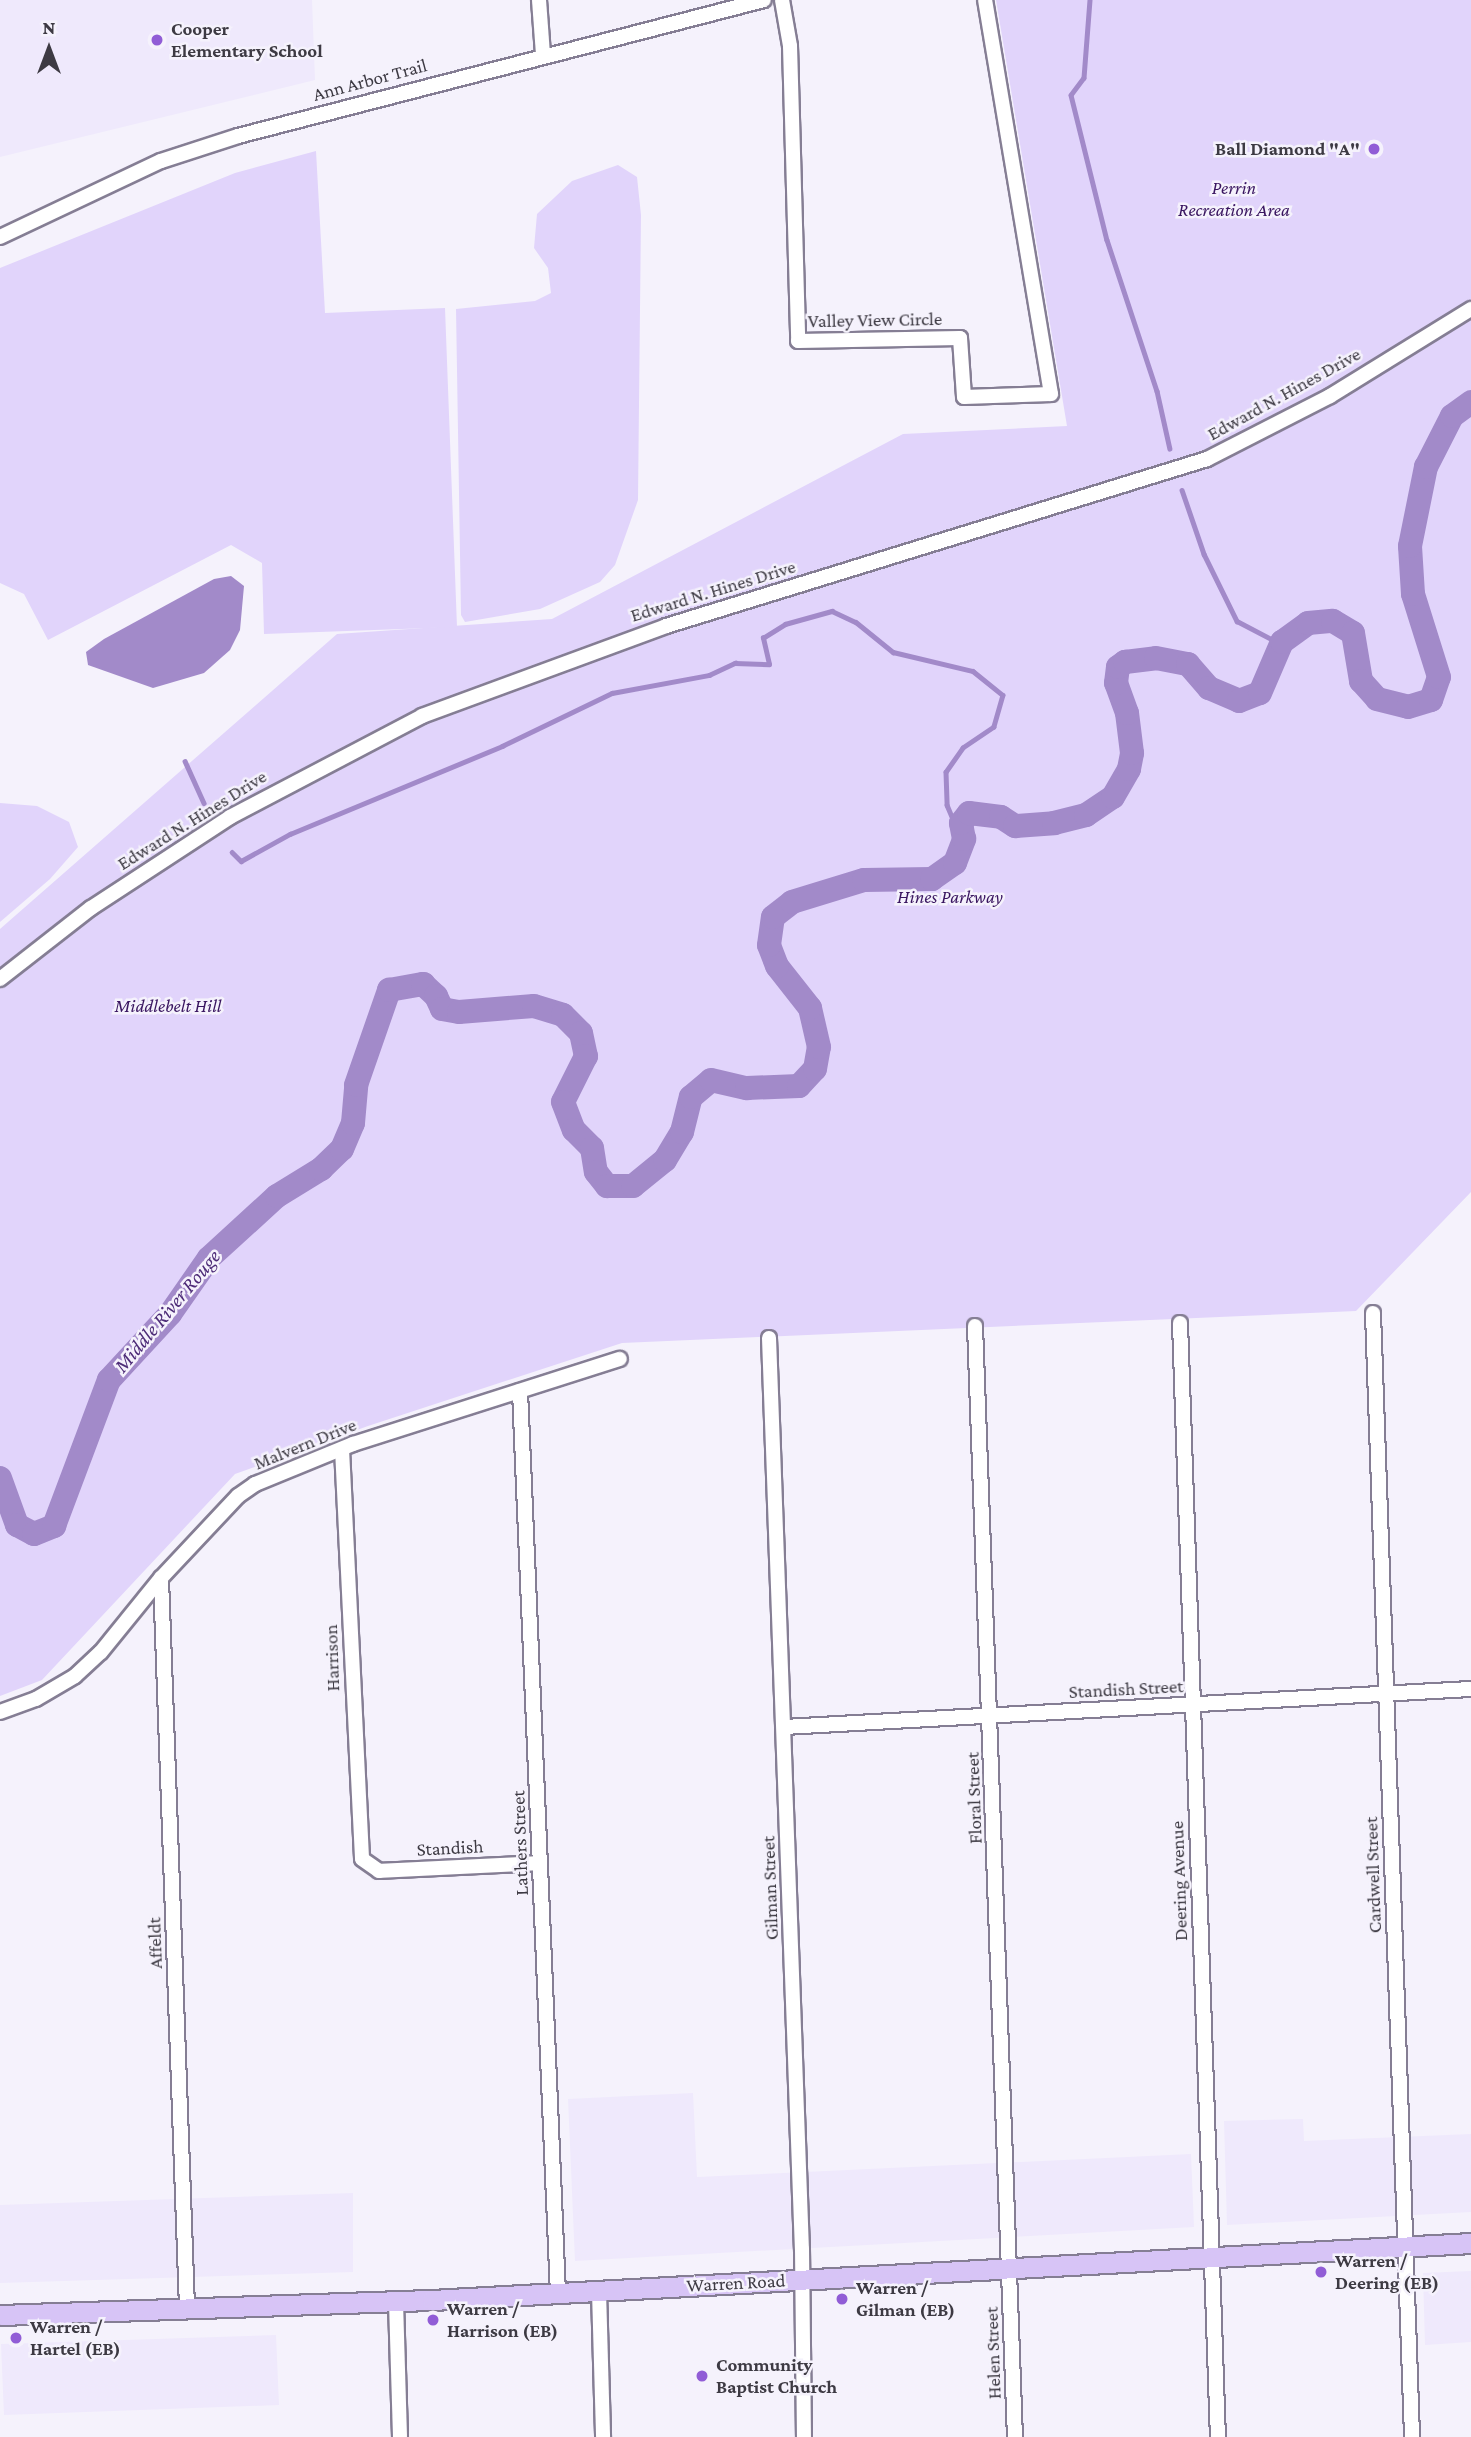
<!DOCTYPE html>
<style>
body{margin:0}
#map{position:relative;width:1471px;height:2437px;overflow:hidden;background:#f5f2fc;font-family:"Crimson Pro",serif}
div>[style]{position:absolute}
.built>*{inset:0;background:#efe9fc}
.green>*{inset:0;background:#e1d4fb}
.water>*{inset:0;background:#a28ac9}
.stream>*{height:4.5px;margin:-2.25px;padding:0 2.25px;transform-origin:2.25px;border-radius:2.25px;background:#a28ac9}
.river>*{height:24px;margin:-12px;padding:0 12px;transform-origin:12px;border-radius:12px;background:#a28ac9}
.roads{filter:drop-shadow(2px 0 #857e94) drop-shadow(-2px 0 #857e94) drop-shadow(0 2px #857e94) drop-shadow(0 -2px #857e94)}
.minor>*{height:14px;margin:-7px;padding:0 7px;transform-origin:7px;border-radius:7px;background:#fff}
.major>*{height:19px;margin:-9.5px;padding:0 9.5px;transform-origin:9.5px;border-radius:9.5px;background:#d7c4f6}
.dots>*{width:19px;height:19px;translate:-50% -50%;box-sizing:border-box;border:4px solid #f5f2fc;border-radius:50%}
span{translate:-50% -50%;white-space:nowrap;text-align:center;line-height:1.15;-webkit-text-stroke:5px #f5f2fc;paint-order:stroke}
.poi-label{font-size:19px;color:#3d3a43;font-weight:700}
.left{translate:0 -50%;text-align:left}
.right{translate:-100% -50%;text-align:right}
.street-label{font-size:19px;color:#3d3a43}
.park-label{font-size:19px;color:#391560;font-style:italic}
.water-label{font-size:21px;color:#4e2d78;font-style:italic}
.north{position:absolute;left:14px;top:14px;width:70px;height:70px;-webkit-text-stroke:5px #f5f2fc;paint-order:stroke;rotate:0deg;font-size:19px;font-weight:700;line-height:28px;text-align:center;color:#3d3a43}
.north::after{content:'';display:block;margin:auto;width:24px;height:32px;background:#3d3a43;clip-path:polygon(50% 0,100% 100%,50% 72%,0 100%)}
</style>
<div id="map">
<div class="built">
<div style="clip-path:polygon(0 0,312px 0,315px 80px,0 157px)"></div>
<div style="clip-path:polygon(693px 2093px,697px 2177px,1191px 2154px,1194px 2227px,575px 2261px,568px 2099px)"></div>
<div style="clip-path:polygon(1303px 2119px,1304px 2141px,1471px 2134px,1471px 2212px,1227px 2225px,1224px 2121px)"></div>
<div style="clip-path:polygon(353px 2193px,353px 2272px,0 2283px,0 2205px)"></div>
<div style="clip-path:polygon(1471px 2271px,1471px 2342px,1425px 2345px,1423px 2273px)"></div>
<div style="clip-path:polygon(276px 2335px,279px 2405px,4px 2415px,1px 2344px)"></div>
</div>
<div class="green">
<div style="clip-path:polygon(996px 0,1471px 0,1471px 1192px,1356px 1311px,622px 1343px,368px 1426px,235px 1474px,42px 1680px,0 1696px,0 929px,337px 634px,552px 619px,903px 434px,1067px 426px)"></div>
<div style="clip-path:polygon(316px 151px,325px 313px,445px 308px,457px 627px,264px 634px,262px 563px,231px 545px,48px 640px,24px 594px,0 583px,0 268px,235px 173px)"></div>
<div style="clip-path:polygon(618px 165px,637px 177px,641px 215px,638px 500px,615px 565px,600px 582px,540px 609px,465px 622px,461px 615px,456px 309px,535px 301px,551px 293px,548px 268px,534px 248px,537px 214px,572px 181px)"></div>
<div style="clip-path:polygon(0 803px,37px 806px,69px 822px,78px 847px,50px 879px,0 922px)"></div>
</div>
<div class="water">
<div style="clip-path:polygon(231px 576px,244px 586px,240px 630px,230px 650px,204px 673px,153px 688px,88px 665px,86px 652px,104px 639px,214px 579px)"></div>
</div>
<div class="stream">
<div style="left:1090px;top:0;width:78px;rotate:94.4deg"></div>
<div style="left:1084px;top:78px;width:21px;rotate:127deg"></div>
<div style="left:1071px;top:95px;width:149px;rotate:76.1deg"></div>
<div style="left:1107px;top:240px;width:159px;rotate:71.7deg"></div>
<div style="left:1157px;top:391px;width:59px;rotate:77.4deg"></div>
<div style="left:1182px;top:490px;width:68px;rotate:71deg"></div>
<div style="left:1204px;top:554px;width:75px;rotate:63.8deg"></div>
<div style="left:1237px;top:621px;width:50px;rotate:27.6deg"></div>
<div style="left:185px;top:761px;width:46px;rotate:65.7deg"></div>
<div style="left:232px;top:852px;width:13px;rotate:45deg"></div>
<div style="left:241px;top:861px;width:56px;rotate:-28.9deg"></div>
<div style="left:290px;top:834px;width:230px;rotate:-22.5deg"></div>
<div style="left:502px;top:746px;width:122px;rotate:-25.7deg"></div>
<div style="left:612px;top:693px;width:99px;rotate:-10.5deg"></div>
<div style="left:709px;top:675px;width:29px;rotate:-25deg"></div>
<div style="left:735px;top:663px;width:34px;rotate:2deg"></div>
<div style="left:769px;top:664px;width:27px;rotate:-103deg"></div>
<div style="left:763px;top:638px;width:26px;rotate:-32deg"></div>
<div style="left:785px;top:624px;width:49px;rotate:-15.5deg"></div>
<div style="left:832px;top:611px;width:26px;rotate:25deg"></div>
<div style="left:856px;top:622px;width:48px;rotate:39deg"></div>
<div style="left:893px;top:652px;width:82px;rotate:13.4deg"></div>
<div style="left:973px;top:671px;width:38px;rotate:39deg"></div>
<div style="left:1003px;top:695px;width:33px;rotate:106deg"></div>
<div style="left:994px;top:727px;width:37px;rotate:146deg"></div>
<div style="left:963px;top:748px;width:29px;rotate:125deg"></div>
<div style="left:946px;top:772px;width:33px;rotate:88deg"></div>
<div style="left:947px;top:805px;width:15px;rotate:67deg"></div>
<div style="left:953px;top:819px;width:9px;rotate:27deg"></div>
</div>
<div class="river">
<div style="left:0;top:1478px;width:50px;rotate:70.1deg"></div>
<div style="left:17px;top:1525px;width:19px;rotate:28deg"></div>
<div style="left:34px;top:1534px;width:22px;rotate:-22deg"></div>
<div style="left:54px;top:1526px;width:156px;rotate:-69.4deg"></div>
<div style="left:109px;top:1380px;width:90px;rotate:-47.3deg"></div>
<div style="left:170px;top:1314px;width:68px;rotate:-55.1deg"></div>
<div style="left:209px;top:1258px;width:92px;rotate:-42.4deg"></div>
<div style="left:277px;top:1196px;width:52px;rotate:-31.5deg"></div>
<div style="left:321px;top:1169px;width:29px;rotate:-44deg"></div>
<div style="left:342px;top:1149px;width:28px;rotate:-67deg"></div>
<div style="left:353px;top:1123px;width:38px;rotate:-85deg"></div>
<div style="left:356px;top:1085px;width:101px;rotate:-70.8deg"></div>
<div style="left:389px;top:990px;width:35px;rotate:-10deg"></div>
<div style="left:423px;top:984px;width:18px;rotate:43deg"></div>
<div style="left:436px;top:996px;width:14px;rotate:65deg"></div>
<div style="left:442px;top:1009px;width:17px;rotate:10deg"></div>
<div style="left:459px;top:1012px;width:75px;rotate:-4.6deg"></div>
<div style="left:534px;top:1006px;width:30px;rotate:17deg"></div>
<div style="left:563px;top:1015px;width:25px;rotate:45deg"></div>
<div style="left:581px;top:1033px;width:24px;rotate:78deg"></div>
<div style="left:586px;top:1056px;width:51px;rotate:116.6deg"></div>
<div style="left:563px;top:1102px;width:30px;rotate:69deg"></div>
<div style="left:574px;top:1130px;width:25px;rotate:45deg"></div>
<div style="left:592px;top:1148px;width:24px;rotate:81deg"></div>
<div style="left:596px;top:1172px;width:18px;rotate:52deg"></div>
<div style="left:607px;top:1186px;width:26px"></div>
<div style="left:633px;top:1186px;width:41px;rotate:-39.1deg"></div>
<div style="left:665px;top:1160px;width:33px;rotate:-59deg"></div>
<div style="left:682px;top:1132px;width:36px;rotate:-76deg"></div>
<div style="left:691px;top:1097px;width:26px;rotate:-40deg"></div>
<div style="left:711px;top:1080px;width:37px;rotate:13deg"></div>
<div style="left:747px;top:1088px;width:52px;rotate:-2.2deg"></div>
<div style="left:799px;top:1086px;width:23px;rotate:-47deg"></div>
<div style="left:815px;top:1069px;width:22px;rotate:-80deg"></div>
<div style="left:819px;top:1047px;width:40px;rotate:-103deg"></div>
<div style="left:810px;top:1008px;width:53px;rotate:-128.2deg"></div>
<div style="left:777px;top:966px;width:22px;rotate:-111deg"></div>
<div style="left:769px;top:945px;width:28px;rotate:-82deg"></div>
<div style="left:773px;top:917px;width:24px;rotate:-38deg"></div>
<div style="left:792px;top:902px;width:75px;rotate:-17deg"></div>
<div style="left:864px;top:880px;width:68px;rotate:-0.8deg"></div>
<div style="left:932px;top:879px;width:28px;rotate:-35deg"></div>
<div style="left:955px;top:863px;width:26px;rotate:-69deg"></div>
<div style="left:964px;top:839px;width:16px;rotate:-101deg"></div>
<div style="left:961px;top:823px;width:13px;rotate:-51deg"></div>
<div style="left:969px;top:813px;width:32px;rotate:7deg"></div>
<div style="left:1001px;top:817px;width:17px;rotate:33deg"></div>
<div style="left:1015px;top:826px;width:39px;rotate:-4deg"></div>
<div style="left:1054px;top:823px;width:33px;rotate:-14deg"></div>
<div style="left:1086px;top:815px;width:32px;rotate:-34deg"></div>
<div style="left:1113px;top:797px;width:32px;rotate:-60deg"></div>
<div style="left:1129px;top:769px;width:16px;rotate:-79deg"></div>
<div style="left:1132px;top:753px;width:40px;rotate:-97.1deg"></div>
<div style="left:1127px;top:713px;width:32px;rotate:-110deg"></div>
<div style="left:1116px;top:683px;width:16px;rotate:-83deg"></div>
<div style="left:1118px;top:667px;width:9px;rotate:-36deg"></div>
<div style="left:1125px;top:662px;width:31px;rotate:-7deg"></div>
<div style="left:1156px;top:658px;width:33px;rotate:11deg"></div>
<div style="left:1188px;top:664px;width:32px;rotate:49deg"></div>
<div style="left:1209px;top:688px;width:33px;rotate:23deg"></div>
<div style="left:1239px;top:701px;width:22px;rotate:-21deg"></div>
<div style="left:1260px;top:693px;width:56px;rotate:-66.7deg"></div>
<div style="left:1282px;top:642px;width:32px;rotate:-36deg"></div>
<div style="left:1308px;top:623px;width:25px;rotate:-5deg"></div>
<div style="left:1333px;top:621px;width:23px;rotate:31deg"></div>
<div style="left:1353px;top:633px;width:49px;rotate:80.5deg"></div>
<div style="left:1361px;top:681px;width:24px;rotate:48deg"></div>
<div style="left:1377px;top:699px;width:32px;rotate:14deg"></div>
<div style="left:1408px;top:707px;width:24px;rotate:-17deg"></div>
<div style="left:1431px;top:700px;width:24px;rotate:-71deg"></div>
<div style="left:1439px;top:677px;width:87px;rotate:-107.4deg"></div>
<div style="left:1413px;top:594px;width:48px;rotate:-93.6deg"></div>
<div style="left:1410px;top:546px;width:81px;rotate:-78.6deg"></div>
<div style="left:1426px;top:467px;width:57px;rotate:-63deg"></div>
<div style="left:1452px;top:416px;width:24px;rotate:-36deg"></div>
</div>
<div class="roads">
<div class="minor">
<div style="left:539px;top:0;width:55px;rotate:85.8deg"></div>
<div style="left:782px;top:0;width:47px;rotate:80.1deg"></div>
<div style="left:790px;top:46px;width:295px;rotate:88.4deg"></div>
<div style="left:798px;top:341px;width:162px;rotate:-1.1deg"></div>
<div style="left:960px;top:338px;width:59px;rotate:86.1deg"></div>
<div style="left:964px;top:397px;width:87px;rotate:-2deg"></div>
<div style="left:1051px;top:394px;width:399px;rotate:-99.5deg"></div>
<div style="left:0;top:237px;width:178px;rotate:-25.3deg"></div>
<div style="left:161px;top:161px;width:81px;rotate:-18deg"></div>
<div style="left:238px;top:136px;width:543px;rotate:-14.5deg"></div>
<div style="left:0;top:979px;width:115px;rotate:-38deg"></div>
<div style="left:91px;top:908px;width:166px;rotate:-33.2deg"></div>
<div style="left:230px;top:817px;width:217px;rotate:-27.7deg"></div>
<div style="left:422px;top:716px;width:260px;rotate:-20.2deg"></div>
<div style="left:666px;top:626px;width:566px;rotate:-17.15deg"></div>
<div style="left:1207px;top:459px;width:138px;rotate:-27.1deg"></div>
<div style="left:1330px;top:396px;width:166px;rotate:-31.7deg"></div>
<div style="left:1373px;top:1313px;width:1125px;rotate:88.01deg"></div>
<div style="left:1180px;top:1323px;width:1115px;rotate:88.05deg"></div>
<div style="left:975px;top:1326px;width:1112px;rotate:87.94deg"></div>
<div style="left:769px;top:1338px;width:912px;rotate:87.93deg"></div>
<div style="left:802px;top:2249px;width:188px;rotate:89.4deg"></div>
<div style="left:520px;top:1391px;width:903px;rotate:87.59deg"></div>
<div style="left:342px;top:1449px;width:410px;rotate:87.2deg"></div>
<div style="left:362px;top:1859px;width:21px;rotate:35deg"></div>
<div style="left:379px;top:1871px;width:161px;rotate:-2.8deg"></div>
<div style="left:161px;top:1578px;width:730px;rotate:87.96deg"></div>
<div style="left:0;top:1712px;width:38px;rotate:-20deg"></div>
<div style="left:36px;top:1699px;width:45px;rotate:-30.5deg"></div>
<div style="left:75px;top:1676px;width:35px;rotate:-43deg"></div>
<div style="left:101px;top:1652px;width:95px;rotate:-51deg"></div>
<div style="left:161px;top:1578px;width:112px;rotate:-46.8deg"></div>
<div style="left:238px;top:1496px;width:21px;rotate:-35deg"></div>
<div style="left:255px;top:1484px;width:106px;rotate:-22.2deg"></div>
<div style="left:353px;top:1444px;width:280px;rotate:-17.7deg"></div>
<div style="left:784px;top:1727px;width:688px;rotate:-3.17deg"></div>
<div style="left:599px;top:2291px;width:146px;rotate:88.4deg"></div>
<div style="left:396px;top:2302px;width:135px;rotate:88.3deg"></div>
</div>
<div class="major">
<div style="left:0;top:2315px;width:432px;rotate:-2deg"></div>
<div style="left:432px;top:2300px;width:1041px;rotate:-3.14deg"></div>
</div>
</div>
<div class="dots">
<div style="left:157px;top:40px;background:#915dd6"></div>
<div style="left:1374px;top:149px;background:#915dd6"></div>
<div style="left:1321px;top:2272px;background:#915dd6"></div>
<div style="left:842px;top:2299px;background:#915dd6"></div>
<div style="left:433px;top:2320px;background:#915dd6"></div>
<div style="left:16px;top:2338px;background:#915dd6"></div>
<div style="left:702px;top:2376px;background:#915dd6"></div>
</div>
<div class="poi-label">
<span class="left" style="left:171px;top:40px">Cooper<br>Elementary School</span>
<span class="right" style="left:1360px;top:149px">Ball Diamond "A"</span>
<span class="left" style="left:1335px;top:2272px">Warren /<br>Deering (EB)</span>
<span class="left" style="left:856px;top:2299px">Warren /<br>Gilman (EB)</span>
<span class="left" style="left:447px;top:2320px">Warren /<br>Harrison (EB)</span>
<span class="left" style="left:30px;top:2338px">Warren /<br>Hartel (EB)</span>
<span class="left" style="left:716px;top:2376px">Community<br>Baptist Church</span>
</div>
<div class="street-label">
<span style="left:370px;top:80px;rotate:-15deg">Ann Arbor Trail</span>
<span style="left:875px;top:320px;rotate:-1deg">Valley View Circle</span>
<span style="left:1284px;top:394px;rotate:-29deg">Edward N. Hines Drive</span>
<span style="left:713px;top:591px;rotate:-17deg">Edward N. Hines Drive</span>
<span style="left:192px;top:820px;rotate:-32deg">Edward N. Hines Drive</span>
<span style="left:305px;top:1444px;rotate:-22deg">Malvern Drive</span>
<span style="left:332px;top:1658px;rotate:-92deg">Harrison</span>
<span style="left:1126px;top:1689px;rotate:-3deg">Standish Street</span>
<span style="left:974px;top:1798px;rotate:-92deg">Floral Street</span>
<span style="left:520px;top:1843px;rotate:-92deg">Lathers Street</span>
<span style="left:450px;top:1848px;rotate:-3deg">Standish</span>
<span style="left:1373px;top:1875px;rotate:-92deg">Cardwell Street</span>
<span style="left:1179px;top:1881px;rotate:-92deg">Deering Avenue</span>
<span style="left:770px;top:1888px;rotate:-92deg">Gilman Street</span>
<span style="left:155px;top:1943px;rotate:-92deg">Affeldt</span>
<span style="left:736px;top:2283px;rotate:-3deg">Warren Road</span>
<span style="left:993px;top:2353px;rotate:-92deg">Helen Street</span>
</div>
<div class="park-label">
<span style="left:1234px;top:199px">Perrin<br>Recreation Area</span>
<span style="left:950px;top:897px">Hines Parkway</span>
<span style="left:168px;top:1006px">Middlebelt Hill</span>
</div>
<div class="water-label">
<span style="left:167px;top:1311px;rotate:-50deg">Middle River Rouge</span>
</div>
<div class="north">N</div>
</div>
